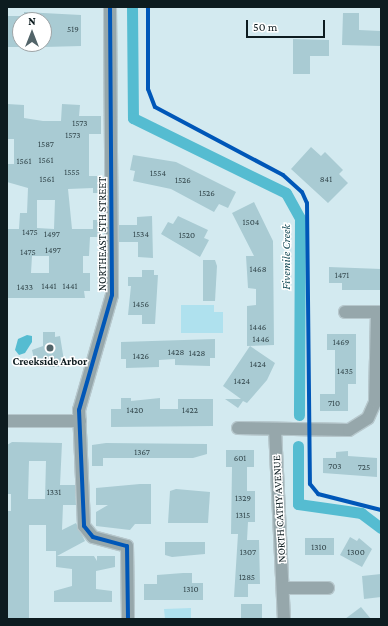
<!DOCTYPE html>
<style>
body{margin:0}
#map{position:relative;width:388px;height:626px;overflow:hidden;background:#d3eaf0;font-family:"Crimson Pro",serif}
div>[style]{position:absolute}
.green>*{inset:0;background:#afe1ee}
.water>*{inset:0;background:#55bcd1}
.canal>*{height:11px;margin:-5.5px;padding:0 5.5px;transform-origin:5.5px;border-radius:5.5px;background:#55bcd1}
.building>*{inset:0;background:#a9cbd3}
.roads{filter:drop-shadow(1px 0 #b6c7cc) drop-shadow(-1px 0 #b6c7cc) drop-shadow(0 1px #b6c7cc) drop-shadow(0 -1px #b6c7cc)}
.street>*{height:12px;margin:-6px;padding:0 6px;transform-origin:6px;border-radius:6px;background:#96a7ab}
.cycleway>*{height:4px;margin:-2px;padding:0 2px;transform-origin:2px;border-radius:2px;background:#0057b8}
.dots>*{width:11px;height:11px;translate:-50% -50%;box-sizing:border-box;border:2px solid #fff;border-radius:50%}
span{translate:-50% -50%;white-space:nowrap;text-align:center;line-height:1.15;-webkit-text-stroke:3px #fff;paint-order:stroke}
.number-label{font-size:9px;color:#34484d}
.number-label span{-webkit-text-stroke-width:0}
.street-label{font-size:11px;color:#0d1c20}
.poi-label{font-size:11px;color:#0d1c20;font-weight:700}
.water-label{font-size:12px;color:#184d59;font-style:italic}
.frame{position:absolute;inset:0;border:8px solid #0d1c20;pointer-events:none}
.north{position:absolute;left:12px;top:12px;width:40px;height:40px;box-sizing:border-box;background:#fff;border:1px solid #9ea4a6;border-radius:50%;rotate:0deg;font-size:11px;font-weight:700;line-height:16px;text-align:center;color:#0d1c20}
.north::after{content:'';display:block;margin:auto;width:14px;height:18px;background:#526469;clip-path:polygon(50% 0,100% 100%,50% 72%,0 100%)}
.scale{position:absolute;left:246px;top:20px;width:79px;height:18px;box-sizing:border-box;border:2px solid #0d1c20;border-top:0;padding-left:5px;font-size:12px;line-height:14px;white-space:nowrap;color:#0d1c20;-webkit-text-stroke:3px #fff;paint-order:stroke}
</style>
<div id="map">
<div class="green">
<div style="clip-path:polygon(181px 305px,214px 305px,214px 312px,223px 312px,223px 333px,181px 333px)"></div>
<div style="clip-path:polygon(191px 608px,191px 619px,165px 619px,164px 609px)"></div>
</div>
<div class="water">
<div style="clip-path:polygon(27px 335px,32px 336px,32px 342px,25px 353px,19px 355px,15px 350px,18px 339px)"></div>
</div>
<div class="canal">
<div style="left:132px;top:7px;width:111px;rotate:89.5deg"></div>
<div style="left:133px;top:118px;width:170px;rotate:26.1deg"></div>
<div style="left:286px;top:193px;width:29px;rotate:61deg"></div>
<div style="left:300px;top:218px;width:197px;rotate:90.3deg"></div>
<div style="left:298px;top:446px;width:58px;rotate:90deg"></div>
<div style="left:298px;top:504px;width:64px;rotate:8.1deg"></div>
<div style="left:361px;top:513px;width:25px;rotate:37deg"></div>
</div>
<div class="building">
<div style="clip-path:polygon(24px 12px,81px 15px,81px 46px,44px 47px,44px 20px,24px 20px)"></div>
<div style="clip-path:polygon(343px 13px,359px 13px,359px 30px,381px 31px,381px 46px,342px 45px)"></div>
<div style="clip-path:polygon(7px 16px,20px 16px,20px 47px,7px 47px)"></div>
<div style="clip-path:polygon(293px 39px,329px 40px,329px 56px,310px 56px,310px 74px,293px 74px)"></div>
<div style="clip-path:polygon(evenodd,7px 104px,24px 105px,24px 118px,43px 121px,61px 121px,62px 104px,80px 105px,79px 116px,101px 116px,101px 134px,89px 134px,89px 176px,100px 176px,100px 193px,93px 193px,93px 188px,68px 189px,72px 229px,93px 229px,93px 220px,101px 220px,101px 237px,90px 237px,89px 256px,83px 256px,83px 273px,90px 273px,90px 291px,84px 291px,85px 298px,7px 298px,7px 229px,19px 229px,20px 213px,27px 213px,28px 188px,7px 182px,7px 164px,14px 164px,14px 139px,7px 139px,7px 104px,37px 200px,55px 200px,54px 229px,37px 228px,37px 200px,7px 104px,32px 256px,49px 256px,49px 273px,31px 273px,32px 256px)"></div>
<div style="clip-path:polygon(311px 147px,321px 156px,325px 152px,343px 170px,339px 174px,348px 183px,328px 203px,291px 169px)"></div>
<div style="clip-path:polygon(133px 155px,176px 162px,236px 192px,228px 208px,219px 204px,214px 212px,171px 189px,133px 181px,135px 171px,130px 170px)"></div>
<div style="clip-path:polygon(254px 202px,273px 241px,274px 345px,247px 346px,247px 306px,256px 305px,256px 289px,248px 288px,246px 256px,254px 256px,232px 213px)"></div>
<div style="clip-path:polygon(152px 216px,153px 258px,138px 257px,138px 242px,119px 242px,119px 225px,137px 225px,137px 217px)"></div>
<div style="clip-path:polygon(178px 216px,208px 230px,204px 238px,209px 240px,200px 257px,161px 234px,168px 222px,173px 224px)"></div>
<div style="clip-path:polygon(203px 260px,215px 260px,217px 266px,215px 301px,203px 301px)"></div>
<div style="clip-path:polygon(329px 267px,381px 269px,381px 290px,342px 290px,342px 283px,329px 283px)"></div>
<div style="clip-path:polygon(142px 270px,154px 270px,154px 275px,158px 275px,155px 324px,142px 324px,142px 315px,128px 315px,131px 286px,128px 286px,128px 277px,142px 277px)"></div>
<div style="clip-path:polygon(43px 332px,55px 332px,55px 337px,60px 336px,65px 367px,36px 367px,32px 350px,43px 346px)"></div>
<div style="clip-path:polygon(327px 334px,356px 334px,356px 384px,348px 384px,348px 411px,320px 411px,320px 394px,335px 394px,335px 350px,327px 350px)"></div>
<div style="clip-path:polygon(215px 339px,215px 358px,210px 358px,210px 366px,175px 365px,175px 359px,159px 360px,159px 367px,126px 368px,126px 359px,121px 359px,121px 342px)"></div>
<div style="clip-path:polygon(250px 346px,275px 363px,267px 380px,247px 403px,243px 401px,238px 408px,225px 399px,241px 399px,223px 386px)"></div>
<div style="clip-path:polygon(121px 398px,131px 398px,131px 401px,160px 398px,160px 409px,178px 409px,178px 399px,213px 399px,213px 426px,111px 427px,111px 409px,121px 409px)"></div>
<div style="clip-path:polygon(evenodd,12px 442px,62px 443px,60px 485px,75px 485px,76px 505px,63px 505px,62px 530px,76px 523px,85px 541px,57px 556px,94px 556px,97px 561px,97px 556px,115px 556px,115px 567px,96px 571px,96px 589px,112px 591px,112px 602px,54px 602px,54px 591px,72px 586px,72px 569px,56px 567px,56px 551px,46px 551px,46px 525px,29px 525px,29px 619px,7px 619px,7px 511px,11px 511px,11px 494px,7px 494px,7px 445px,12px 442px,29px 461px,46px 461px,45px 499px,28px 499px,29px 461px)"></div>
<div style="clip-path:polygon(106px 443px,207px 444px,207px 454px,193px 458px,103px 458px,103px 466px,92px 466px,92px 445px)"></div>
<div style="clip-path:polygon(226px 450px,254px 450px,254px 467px,247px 467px,247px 491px,255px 491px,255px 522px,248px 522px,247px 540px,259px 540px,260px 584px,248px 584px,248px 597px,234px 597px,238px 534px,231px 534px,232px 467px,226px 467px)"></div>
<div style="clip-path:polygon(348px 451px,348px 456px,377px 458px,377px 477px,323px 473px,323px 458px,336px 458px,336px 452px)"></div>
<div style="clip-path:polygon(140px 484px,151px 484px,151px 524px,135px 524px,130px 530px,96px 526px,96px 512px,108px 505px,96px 505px,96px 488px)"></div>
<div style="clip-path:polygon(176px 489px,210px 492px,208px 523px,168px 523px,170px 491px)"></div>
<div style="clip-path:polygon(350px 537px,357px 541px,359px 538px,372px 549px,362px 567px,340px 555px)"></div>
<div style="clip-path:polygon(305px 538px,334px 538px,334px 555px,305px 555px)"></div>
<div style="clip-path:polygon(165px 542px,205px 542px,205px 554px,172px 557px,165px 555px)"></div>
<div style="clip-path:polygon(183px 573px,192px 573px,192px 583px,203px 583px,203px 600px,144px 600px,144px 584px,157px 584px,157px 575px)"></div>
<div style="clip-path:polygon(381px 574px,381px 597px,364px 599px,362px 576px)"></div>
<div style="clip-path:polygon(241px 604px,262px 604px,262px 619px,241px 619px)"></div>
<div style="clip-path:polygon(361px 607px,371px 619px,345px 619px)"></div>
</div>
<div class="roads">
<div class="street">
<div style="left:110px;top:7px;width:288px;rotate:89.6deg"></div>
<div style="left:112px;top:295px;width:120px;rotate:106deg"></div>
<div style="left:79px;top:410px;width:116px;rotate:87.5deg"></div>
<div style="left:84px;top:526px;width:14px;rotate:51deg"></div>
<div style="left:93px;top:537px;width:35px;rotate:15deg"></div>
<div style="left:127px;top:546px;width:73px;rotate:89.2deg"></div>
<div style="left:345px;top:312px;width:36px"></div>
<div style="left:7px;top:421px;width:73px"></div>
<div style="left:238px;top:428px;width:111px;rotate:1deg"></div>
<div style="left:349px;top:430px;width:22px;rotate:-32deg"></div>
<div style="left:368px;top:418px;width:17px;rotate:-66deg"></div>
<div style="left:375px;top:402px;width:90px;rotate:-88.7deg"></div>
<div style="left:275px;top:429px;width:190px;rotate:87.3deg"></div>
<div style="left:284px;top:588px;width:44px"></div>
</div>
</div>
<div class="cycleway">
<div style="left:110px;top:7px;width:288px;rotate:89.6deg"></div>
<div style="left:112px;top:295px;width:120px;rotate:106deg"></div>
<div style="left:79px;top:410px;width:116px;rotate:87.5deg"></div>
<div style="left:84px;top:526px;width:14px;rotate:51deg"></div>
<div style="left:93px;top:537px;width:35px;rotate:15deg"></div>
<div style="left:127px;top:546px;width:73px;rotate:89.2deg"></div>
<div style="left:148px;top:7px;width:82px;rotate:90deg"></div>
<div style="left:148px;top:89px;width:19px;rotate:69deg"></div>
<div style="left:155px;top:107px;width:145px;rotate:28deg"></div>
<div style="left:283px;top:175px;width:25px;rotate:42deg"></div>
<div style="left:302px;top:192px;width:12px;rotate:66deg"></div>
<div style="left:307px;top:203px;width:281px;rotate:89.4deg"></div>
<div style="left:310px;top:484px;width:13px;rotate:51deg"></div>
<div style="left:318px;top:494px;width:65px;rotate:14.3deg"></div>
</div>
<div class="dots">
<div style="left:50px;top:348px;background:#526469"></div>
</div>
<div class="number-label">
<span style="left:73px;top:29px">519</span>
<span style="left:80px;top:123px">1573</span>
<span style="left:73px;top:135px">1573</span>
<span style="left:46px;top:144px">1587</span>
<span style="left:46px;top:160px">1561</span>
<span style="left:24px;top:161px">1561</span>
<span style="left:72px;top:172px">1555</span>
<span style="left:158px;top:173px">1554</span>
<span style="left:47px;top:179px">1561</span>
<span style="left:326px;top:179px">841</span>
<span style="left:183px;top:180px">1526</span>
<span style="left:207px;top:193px">1526</span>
<span style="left:251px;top:222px">1504</span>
<span style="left:30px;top:232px">1475</span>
<span style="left:52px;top:234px">1497</span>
<span style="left:141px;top:234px">1534</span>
<span style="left:187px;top:235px">1520</span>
<span style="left:53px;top:250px">1497</span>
<span style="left:28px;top:252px">1475</span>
<span style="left:258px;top:269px">1468</span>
<span style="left:342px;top:275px">1471</span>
<span style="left:49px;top:286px">1441</span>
<span style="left:70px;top:286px">1441</span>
<span style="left:25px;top:287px">1433</span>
<span style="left:141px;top:304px">1456</span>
<span style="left:258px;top:327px">1446</span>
<span style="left:261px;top:339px">1446</span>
<span style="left:341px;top:342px">1469</span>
<span style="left:176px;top:352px">1428</span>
<span style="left:197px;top:353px">1428</span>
<span style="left:141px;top:356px">1426</span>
<span style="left:258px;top:364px">1424</span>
<span style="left:345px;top:371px">1435</span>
<span style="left:242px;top:381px">1424</span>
<span style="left:334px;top:403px">710</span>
<span style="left:135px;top:410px">1420</span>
<span style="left:190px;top:410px">1422</span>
<span style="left:142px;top:452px">1367</span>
<span style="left:240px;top:458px">601</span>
<span style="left:335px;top:466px">703</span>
<span style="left:364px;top:467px">725</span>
<span style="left:54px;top:492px">1331</span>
<span style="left:243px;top:498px">1329</span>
<span style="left:243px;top:515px">1315</span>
<span style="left:319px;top:547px">1310</span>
<span style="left:248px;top:552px">1307</span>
<span style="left:356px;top:552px">1300</span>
<span style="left:247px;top:577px">1285</span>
<span style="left:191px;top:589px">1310</span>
</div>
<div class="street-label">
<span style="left:102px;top:234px;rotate:-90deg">NORTHEAST 5TH STREET</span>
<span style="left:279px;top:509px;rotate:-93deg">NORTH CATHY AVENUE</span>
</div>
<div class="poi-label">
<span style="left:50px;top:361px">Creekside Arbor</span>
</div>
<div class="water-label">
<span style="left:287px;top:257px;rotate:-90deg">Fivemile Creek</span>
</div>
<div class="frame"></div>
<div class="north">N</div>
<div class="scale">50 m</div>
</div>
